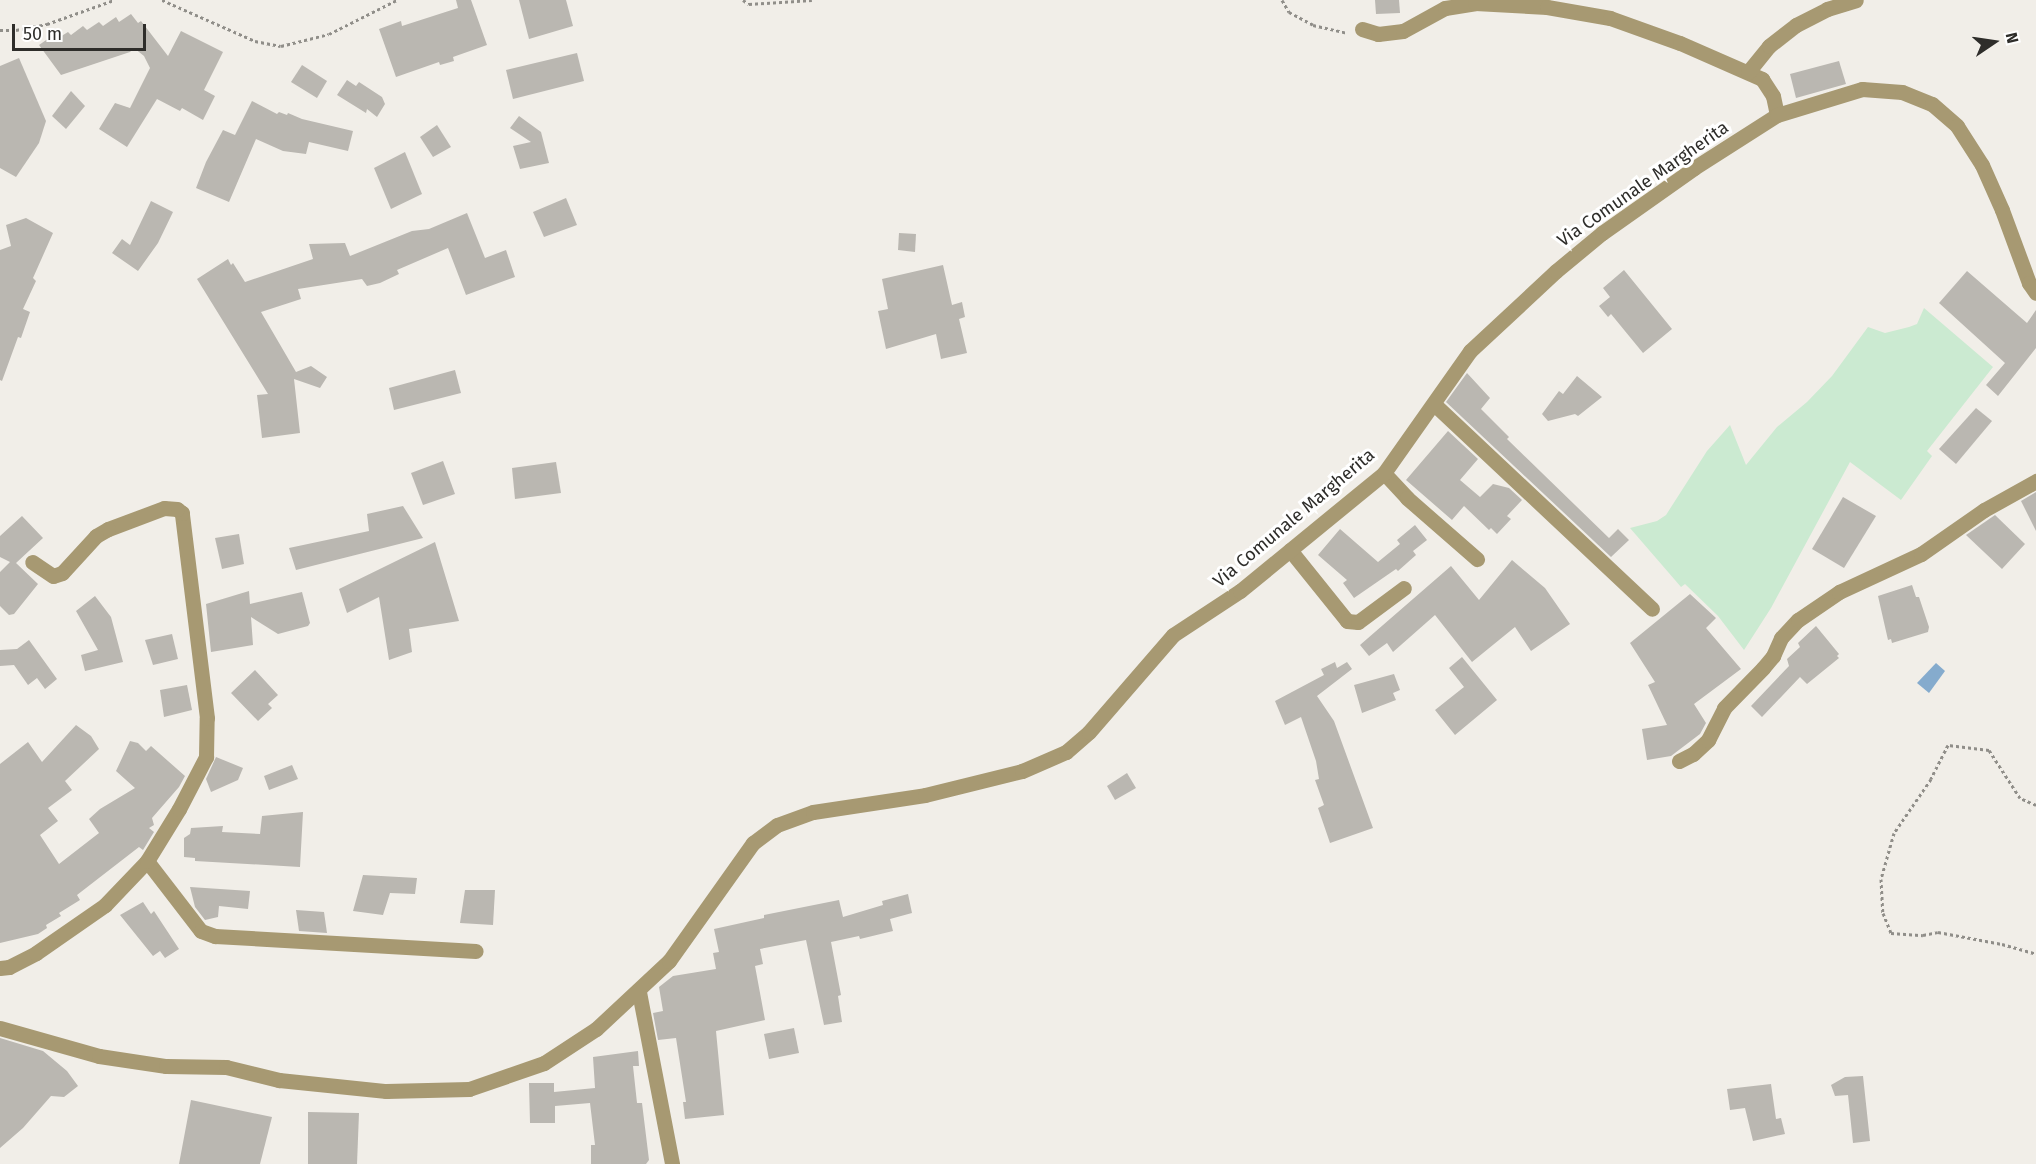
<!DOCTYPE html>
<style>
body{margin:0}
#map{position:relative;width:2036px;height:1164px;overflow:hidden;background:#f1eee8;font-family:"Fira Sans",sans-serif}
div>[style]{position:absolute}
.green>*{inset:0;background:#cbead1}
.water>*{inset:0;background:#85abcd}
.building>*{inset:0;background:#bab7b1}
.path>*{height:3px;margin-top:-1.5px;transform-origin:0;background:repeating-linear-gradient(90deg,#908e89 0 3px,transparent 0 6px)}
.minor>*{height:15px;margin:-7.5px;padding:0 7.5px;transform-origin:7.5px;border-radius:7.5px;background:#a79972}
span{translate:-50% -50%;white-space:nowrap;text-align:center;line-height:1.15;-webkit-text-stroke:6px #fff;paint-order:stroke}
.street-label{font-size:18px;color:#2e2d2a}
.north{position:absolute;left:1964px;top:12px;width:60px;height:60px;-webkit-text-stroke:4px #fff;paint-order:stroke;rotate:77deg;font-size:16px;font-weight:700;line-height:24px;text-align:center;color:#2e2d2a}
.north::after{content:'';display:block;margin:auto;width:21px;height:27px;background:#2e2d2a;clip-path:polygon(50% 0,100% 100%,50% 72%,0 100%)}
.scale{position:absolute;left:12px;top:24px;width:134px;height:27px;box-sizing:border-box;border:3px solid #2e2d2a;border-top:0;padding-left:8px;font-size:18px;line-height:21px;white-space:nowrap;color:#2e2d2a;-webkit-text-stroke:4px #fff;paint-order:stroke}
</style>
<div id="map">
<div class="green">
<div style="clip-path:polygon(1924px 308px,1993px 367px,1927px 451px,1932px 456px,1901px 500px,1850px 462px,1771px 608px,1744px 650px,1718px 616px,1685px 584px,1681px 587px,1630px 528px,1657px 521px,1666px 515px,1707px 451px,1730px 425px,1746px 465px,1777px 427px,1807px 402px,1832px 376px,1868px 327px,1885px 333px,1909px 327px,1917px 324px)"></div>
</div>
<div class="water">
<div style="clip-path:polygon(1936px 663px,1945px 671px,1929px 693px,1917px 683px)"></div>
</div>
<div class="building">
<div style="clip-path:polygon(456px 0,471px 0,487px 45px,453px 57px,454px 61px,440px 65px,439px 62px,396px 77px,379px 29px,401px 21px,402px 26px,458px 8px)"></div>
<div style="clip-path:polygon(519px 0,566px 0,573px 26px,529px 39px)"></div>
<div style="clip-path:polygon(1375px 0,1399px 0,1400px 13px,1376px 14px)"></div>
<div style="clip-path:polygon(131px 14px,138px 23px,141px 21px,168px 56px,181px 31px,223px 52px,204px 90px,215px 96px,203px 120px,182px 108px,180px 111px,157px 99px,127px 147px,99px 129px,115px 103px,130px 108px,150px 68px,144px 56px,134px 48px,130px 52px,61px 75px,39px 45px,52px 36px,55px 40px,68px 32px,71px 35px,83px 26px,87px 30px,99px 22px,103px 26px,116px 17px,119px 22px)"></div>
<div style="clip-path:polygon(577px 53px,584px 81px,513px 99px,506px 70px)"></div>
<div style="clip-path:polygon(19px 58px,46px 121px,39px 143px,16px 177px,0 168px,0 66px)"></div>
<div style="clip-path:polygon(1839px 61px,1846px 84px,1796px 98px,1790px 74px)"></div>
<div style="clip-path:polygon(302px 65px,327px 81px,317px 98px,291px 82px)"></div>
<div style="clip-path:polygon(347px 80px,356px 86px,359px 82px,382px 97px,385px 104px,377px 117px,367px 109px,366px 113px,337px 95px)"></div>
<div style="clip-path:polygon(71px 91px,85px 106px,66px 129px,52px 116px)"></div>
<div style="clip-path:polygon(252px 101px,277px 114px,279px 112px,287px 115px,288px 113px,302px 119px,353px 131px,348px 151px,309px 142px,306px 154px,283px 151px,256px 139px,229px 202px,196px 188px,206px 162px,223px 130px,235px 135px)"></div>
<div style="clip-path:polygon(519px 116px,541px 132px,549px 163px,520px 169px,513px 146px,531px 142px,510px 128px)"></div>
<div style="clip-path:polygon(437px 125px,451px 147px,433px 157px,420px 137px)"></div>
<div style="clip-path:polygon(405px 152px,422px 194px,391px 209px,374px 168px)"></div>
<div style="clip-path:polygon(566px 198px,577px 225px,544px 237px,533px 212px)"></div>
<div style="clip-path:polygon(151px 201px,173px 212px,158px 243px,138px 271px,112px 253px,122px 239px,130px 245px)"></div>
<div style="clip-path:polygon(467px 213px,485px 258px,506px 250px,515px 277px,466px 295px,448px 248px,397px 270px,399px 274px,380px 283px,367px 286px,362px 279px,298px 289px,301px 299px,261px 312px,296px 372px,311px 366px,327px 377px,320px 388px,294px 379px,300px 433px,262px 438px,257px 395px,268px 394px,197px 279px,228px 259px,231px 265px,233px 263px,245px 282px,313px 259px,309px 244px,345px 243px,350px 256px,412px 231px,429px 229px)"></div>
<div style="clip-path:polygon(26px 218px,53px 233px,33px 278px,36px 281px,23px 309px,30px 312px,21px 338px,18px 337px,2px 381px,0 380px,0 250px,11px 246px,6px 225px)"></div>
<div style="clip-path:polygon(899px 233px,916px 234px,915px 252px,898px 250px)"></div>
<div style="clip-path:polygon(943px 265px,952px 305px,962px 302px,965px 317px,959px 319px,967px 353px,941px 359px,936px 334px,886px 349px,878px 311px,888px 309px,882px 279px)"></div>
<div style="clip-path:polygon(1624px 270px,1672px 329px,1643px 353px,1611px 314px,1608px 317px,1599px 306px,1610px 297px,1603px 288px)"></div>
<div style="clip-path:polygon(1967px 271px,2027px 323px,2036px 310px,2036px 348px,1998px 396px,1986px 385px,2005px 363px,1939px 303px)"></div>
<div style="clip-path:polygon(455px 370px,461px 393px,394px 410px,389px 388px)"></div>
<div style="clip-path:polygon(1467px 373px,1490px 398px,1481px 409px,1509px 437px,1507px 439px,1609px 538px,1618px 529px,1629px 540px,1611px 557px,1446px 402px)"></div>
<div style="clip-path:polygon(1577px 376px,1602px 397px,1578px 416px,1575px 414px,1548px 421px,1542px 414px,1559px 391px,1563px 394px)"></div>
<div style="clip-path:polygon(1976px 408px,1992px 421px,1956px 464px,1939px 449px)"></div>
<div style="clip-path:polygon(1448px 431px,1478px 459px,1460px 480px,1480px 497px,1493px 484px,1509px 488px,1522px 500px,1507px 516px,1511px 519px,1497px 534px,1491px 528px,1489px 530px,1464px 506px,1452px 520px,1406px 480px)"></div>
<div style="clip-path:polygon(443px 461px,455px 494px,423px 505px,411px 473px)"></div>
<div style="clip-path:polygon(556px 462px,561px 493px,515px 499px,512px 468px)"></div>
<div style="clip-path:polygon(2036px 492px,2036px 531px,2021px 501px)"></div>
<div style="clip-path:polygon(1843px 497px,1876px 516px,1844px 568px,1812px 549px)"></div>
<div style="clip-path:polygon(403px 506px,423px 538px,296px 570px,289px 548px,369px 531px,367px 514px)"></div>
<div style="clip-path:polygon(1995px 515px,2025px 544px,2002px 569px,1966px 535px)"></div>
<div style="clip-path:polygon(22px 516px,43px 538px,16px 563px,38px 584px,14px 614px,9px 615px,0 606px,0 572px,10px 562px,0 557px,0 536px)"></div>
<div style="clip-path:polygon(1415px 525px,1427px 540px,1413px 551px,1416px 555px,1398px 571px,1396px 569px,1354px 598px,1343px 583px,1347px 580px,1318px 555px,1340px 529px,1378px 562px,1400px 544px,1397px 540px)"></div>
<div style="clip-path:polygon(239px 534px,244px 564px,222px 569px,215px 538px)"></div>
<div style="clip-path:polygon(435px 542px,459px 621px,409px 629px,412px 652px,389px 660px,379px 597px,347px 613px,339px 589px)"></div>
<div style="clip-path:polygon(1512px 560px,1545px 588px,1570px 624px,1531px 651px,1515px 627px,1472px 662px,1435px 615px,1393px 652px,1387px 643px,1369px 656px,1360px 645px,1451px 566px,1479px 600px)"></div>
<div style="clip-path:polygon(1912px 585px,1916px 597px,1919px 597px,1929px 627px,1928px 632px,1892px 643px,1891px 639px,1888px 640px,1878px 596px)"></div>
<div style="clip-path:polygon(249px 591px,250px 604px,302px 592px,310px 623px,308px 626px,278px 634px,251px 617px,253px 645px,211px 652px,206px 604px)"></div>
<div style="clip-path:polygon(1690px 594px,1716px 618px,1706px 628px,1741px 669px,1694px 704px,1706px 723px,1700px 734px,1671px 756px,1647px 760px,1642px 729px,1667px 725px,1648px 685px,1655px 682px,1630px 643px)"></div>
<div style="clip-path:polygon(95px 596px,111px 617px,123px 662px,85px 671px,81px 655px,98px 650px,76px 611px)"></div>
<div style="clip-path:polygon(1816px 626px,1839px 654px,1837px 656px,1839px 658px,1807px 684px,1800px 677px,1762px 717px,1751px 706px,1789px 666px,1787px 659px,1800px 647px,1798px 643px)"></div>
<div style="clip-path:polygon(172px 634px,178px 659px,153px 665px,145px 640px)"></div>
<div style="clip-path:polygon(29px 640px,57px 679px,45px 689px,37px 678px,28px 685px,14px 665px,0 666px,0 650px,17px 649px)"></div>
<div style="clip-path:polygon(1462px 657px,1497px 700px,1455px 735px,1435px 710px,1464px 687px,1449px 668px)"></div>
<div style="clip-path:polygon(1335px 662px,1337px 668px,1347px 662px,1352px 669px,1317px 696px,1334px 721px,1373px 828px,1330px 843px,1318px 808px,1324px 805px,1315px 780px,1319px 779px,1316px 761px,1301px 717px,1285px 725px,1275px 701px,1324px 675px,1321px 669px)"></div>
<div style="clip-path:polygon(255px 670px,278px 695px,268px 704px,272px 708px,258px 721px,231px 693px)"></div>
<div style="clip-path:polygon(1394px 674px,1400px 690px,1393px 693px,1396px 700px,1362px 713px,1354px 685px)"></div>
<div style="clip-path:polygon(187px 685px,192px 710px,164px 717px,160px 690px)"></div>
<div style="clip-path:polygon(76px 725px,91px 736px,99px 749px,65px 781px,72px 790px,48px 808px,58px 821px,40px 835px,59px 864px,99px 833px,89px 819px,100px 809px,135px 788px,116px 771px,130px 741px,138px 743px,146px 751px,151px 746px,185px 776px,179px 787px,152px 818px,154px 825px,149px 828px,154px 832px,143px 850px,139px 847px,77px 895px,80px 900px,59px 913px,61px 916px,46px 925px,47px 928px,38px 934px,0 943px,0 764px,28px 742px,42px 762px)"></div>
<div style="clip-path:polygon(216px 757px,243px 768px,238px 780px,211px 792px,206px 779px)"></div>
<div style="clip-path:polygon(292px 765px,298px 779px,269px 790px,264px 776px)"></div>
<div style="clip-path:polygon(1127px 773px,1136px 788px,1115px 800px,1107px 786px)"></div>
<div style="clip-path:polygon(303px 812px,300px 867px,195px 861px,195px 858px,184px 857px,184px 838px,190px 834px,191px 828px,223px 826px,222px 832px,260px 834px,262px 816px)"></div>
<div style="clip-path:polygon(363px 875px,417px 878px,415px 894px,390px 893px,383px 915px,353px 911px)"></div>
<div style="clip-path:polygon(190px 887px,250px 891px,248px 909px,219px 906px,218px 917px,205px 920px,195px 907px)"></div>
<div style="clip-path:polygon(465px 890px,495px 890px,493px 925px,460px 923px)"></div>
<div style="clip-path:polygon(908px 894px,912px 913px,890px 919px,893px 931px,860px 939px,859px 936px,831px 942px,841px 995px,838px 996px,842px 1022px,824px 1025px,806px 940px,760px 949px,763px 964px,755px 966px,765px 1020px,716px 1031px,724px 1115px,685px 1119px,683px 1102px,686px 1102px,676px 1038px,658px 1040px,653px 1013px,663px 1011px,659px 987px,673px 976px,716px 969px,713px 953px,719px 952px,714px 929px,764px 918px,764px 915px,839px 900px,843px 917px,883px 905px,882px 901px)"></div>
<div style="clip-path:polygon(143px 902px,151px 914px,154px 911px,179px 949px,165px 958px,160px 951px,153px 956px,120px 915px)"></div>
<div style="clip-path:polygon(296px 910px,324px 912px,327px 933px,299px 931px)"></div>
<div style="clip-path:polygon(794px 1028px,799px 1053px,769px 1059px,764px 1034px)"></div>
<div style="clip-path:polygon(0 1038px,43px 1051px,67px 1071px,78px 1086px,64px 1097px,51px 1096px,23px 1128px,0 1148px)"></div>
<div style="clip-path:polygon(638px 1051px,639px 1066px,633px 1066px,637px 1103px,642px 1103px,649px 1160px,646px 1164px,591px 1164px,591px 1145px,595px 1145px,590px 1103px,555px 1106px,555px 1123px,530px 1123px,529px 1083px,554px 1083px,554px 1092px,595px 1088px,593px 1057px)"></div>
<div style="clip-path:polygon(1863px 1076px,1870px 1141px,1853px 1143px,1848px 1095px,1835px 1096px,1831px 1085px,1845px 1077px)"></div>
<div style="clip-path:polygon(1771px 1084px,1776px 1119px,1781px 1118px,1785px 1134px,1753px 1141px,1745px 1108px,1730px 1110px,1727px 1089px)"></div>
<div style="clip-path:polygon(191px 1100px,272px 1117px,260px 1164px,179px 1164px)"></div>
<div style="clip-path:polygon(308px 1112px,359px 1113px,357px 1164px,308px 1164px)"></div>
</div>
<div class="path">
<div style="left:162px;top:0;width:102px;rotate:23.8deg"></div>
<div style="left:255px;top:41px;width:26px;rotate:11deg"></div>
<div style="left:281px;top:46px;width:49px;rotate:-14deg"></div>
<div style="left:329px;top:34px;width:76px;rotate:-26.6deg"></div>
<div style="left:743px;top:0;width:7px;rotate:34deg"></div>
<div style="left:749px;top:4px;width:63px;rotate:-3.6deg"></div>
<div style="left:1282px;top:0;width:14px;rotate:60deg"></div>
<div style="left:1289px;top:12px;width:27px;rotate:28deg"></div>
<div style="left:1313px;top:25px;width:35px;rotate:13deg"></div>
<div style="left:0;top:30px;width:16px"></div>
<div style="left:16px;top:30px;width:32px;rotate:-11deg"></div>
<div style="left:47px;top:24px;width:71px;rotate:-19.7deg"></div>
<div style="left:2036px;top:805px;width:17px;rotate:-156deg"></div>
<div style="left:2020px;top:798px;width:57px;rotate:-122.9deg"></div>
<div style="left:1989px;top:750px;width:41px;rotate:-173deg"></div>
<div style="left:1948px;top:745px;width:38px;rotate:117deg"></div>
<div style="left:1931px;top:779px;width:65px;rotate:124.4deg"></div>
<div style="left:1894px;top:833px;width:48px;rotate:105.8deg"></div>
<div style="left:1881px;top:879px;width:34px;rotate:87deg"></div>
<div style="left:1883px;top:913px;width:22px;rotate:68deg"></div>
<div style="left:1891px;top:933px;width:32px;rotate:4deg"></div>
<div style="left:1923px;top:935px;width:15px;rotate:-11deg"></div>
<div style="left:1938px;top:932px;width:65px;rotate:10.6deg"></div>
<div style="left:2002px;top:944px;width:35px;rotate:16deg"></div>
</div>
<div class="minor">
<div style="left:1362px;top:29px;width:17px;rotate:17deg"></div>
<div style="left:1378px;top:34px;width:25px;rotate:-7deg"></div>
<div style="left:1403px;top:31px;width:48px;rotate:-28.7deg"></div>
<div style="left:1445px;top:8px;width:30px;rotate:-9deg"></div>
<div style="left:1475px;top:3px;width:72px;rotate:3.2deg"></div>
<div style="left:1547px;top:7px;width:64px;rotate:9.9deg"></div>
<div style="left:1610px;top:18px;width:74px;rotate:19.7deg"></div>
<div style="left:1680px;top:43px;width:90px;rotate:23.7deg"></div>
<div style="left:1762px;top:79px;width:20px;rotate:57deg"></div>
<div style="left:1773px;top:96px;width:19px;rotate:78deg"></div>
<div style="left:1748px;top:72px;width:33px;rotate:-51deg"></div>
<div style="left:1769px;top:46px;width:34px;rotate:-38deg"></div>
<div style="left:1796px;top:25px;width:35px;rotate:-27deg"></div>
<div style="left:1827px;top:9px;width:30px;rotate:-17deg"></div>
<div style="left:1434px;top:404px;width:299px;rotate:43.2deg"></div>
<div style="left:1384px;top:473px;width:34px;rotate:47deg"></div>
<div style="left:1407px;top:498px;width:93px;rotate:41.1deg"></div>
<div style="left:1290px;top:550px;width:91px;rotate:51.2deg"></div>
<div style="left:1347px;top:621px;width:11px;rotate:5deg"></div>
<div style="left:1358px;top:622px;width:57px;rotate:-36.5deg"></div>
<div style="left:1679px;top:761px;width:16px;rotate:-27deg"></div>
<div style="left:1693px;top:754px;width:21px;rotate:-43deg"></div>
<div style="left:1708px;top:740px;width:36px;rotate:-63deg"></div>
<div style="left:1724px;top:708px;width:56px;rotate:-45.7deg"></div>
<div style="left:1763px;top:668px;width:16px;rotate:-50deg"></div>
<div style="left:1773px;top:656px;width:20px;rotate:-66deg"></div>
<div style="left:1781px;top:638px;width:25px;rotate:-47deg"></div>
<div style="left:1798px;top:620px;width:50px;rotate:-34.3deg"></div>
<div style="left:1839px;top:592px;width:90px;rotate:-24.9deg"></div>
<div style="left:1921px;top:554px;width:77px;rotate:-34.9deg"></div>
<div style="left:1984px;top:510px;width:60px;rotate:-29.1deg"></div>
<div style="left:147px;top:861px;width:88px;rotate:52.4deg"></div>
<div style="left:201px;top:931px;width:15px;rotate:20deg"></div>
<div style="left:215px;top:936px;width:261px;rotate:3.3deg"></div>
<div style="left:0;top:968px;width:9px;rotate:-6deg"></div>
<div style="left:9px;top:967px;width:30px;rotate:-27deg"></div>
<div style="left:36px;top:953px;width:84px;rotate:-34.8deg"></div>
<div style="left:105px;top:905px;width:61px;rotate:-46.3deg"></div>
<div style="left:147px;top:861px;width:61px;rotate:-58.4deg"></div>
<div style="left:179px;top:809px;width:59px;rotate:-62.6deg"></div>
<div style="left:206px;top:757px;width:39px;rotate:-89deg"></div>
<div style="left:207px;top:718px;width:207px;rotate:-97deg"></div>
<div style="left:182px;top:513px;width:6px;rotate:-141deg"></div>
<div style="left:177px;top:509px;width:13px;rotate:-176deg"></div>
<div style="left:164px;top:508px;width:60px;rotate:159.4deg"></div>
<div style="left:108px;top:529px;width:14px;rotate:150deg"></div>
<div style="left:96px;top:536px;width:50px;rotate:132.6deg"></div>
<div style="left:62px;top:573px;width:9px;rotate:162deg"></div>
<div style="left:53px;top:576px;width:25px;rotate:-146deg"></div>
<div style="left:639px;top:992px;width:175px;rotate:79.1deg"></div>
<div style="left:0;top:1028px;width:103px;rotate:15.8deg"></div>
<div style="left:99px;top:1056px;width:68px;rotate:8.5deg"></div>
<div style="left:166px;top:1066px;width:60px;rotate:1deg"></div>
<div style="left:226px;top:1067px;width:55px;rotate:13.8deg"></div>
<div style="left:279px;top:1080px;width:108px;rotate:5.9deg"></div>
<div style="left:386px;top:1091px;width:83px;rotate:-1.4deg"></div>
<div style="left:469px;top:1089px;width:79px;rotate:-19.1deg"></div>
<div style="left:544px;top:1063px;width:62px;rotate:-33.2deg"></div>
<div style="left:596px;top:1029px;width:100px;rotate:-43deg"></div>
<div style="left:669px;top:961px;width:145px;rotate:-54.6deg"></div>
<div style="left:753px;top:843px;width:30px;rotate:-37deg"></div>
<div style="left:777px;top:825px;width:38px;rotate:-20deg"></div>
<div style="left:813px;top:812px;width:113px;rotate:-8.6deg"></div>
<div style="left:925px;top:795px;width:100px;rotate:-13.9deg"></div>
<div style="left:1022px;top:771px;width:48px;rotate:-23.4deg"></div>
<div style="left:1066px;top:752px;width:30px;rotate:-41deg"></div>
<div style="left:1089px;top:732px;width:128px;rotate:-49.1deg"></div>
<div style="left:1173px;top:635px;width:80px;rotate:-33.3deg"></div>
<div style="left:1240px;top:591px;width:186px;rotate:-39.3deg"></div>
<div style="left:1384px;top:473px;width:149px;rotate:-54.8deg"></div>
<div style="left:1470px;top:351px;width:117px;rotate:-42.9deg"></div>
<div style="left:1556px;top:271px;width:60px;rotate:-39.6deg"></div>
<div style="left:1602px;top:233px;width:113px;rotate:-35.2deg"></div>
<div style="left:1694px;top:168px;width:98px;rotate:-32.6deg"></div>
<div style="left:1777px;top:115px;width:89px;rotate:-17deg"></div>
<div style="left:1862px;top:89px;width:40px;rotate:4.3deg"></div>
<div style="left:1902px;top:92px;width:32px;rotate:22deg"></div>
<div style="left:1932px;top:104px;width:33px;rotate:41deg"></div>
<div style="left:1957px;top:126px;width:46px;rotate:57.3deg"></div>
<div style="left:1982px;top:165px;width:49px;rotate:66deg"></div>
<div style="left:2002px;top:210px;width:78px;rotate:69.7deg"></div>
<div style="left:2029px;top:283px;width:12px;rotate:55deg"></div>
</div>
<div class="street-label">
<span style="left:1643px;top:184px;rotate:-35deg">Via Comunale Margherita</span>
<span style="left:1294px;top:518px;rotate:-40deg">Via Comunale Margherita</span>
</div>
<div class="north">N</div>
<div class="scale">50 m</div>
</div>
